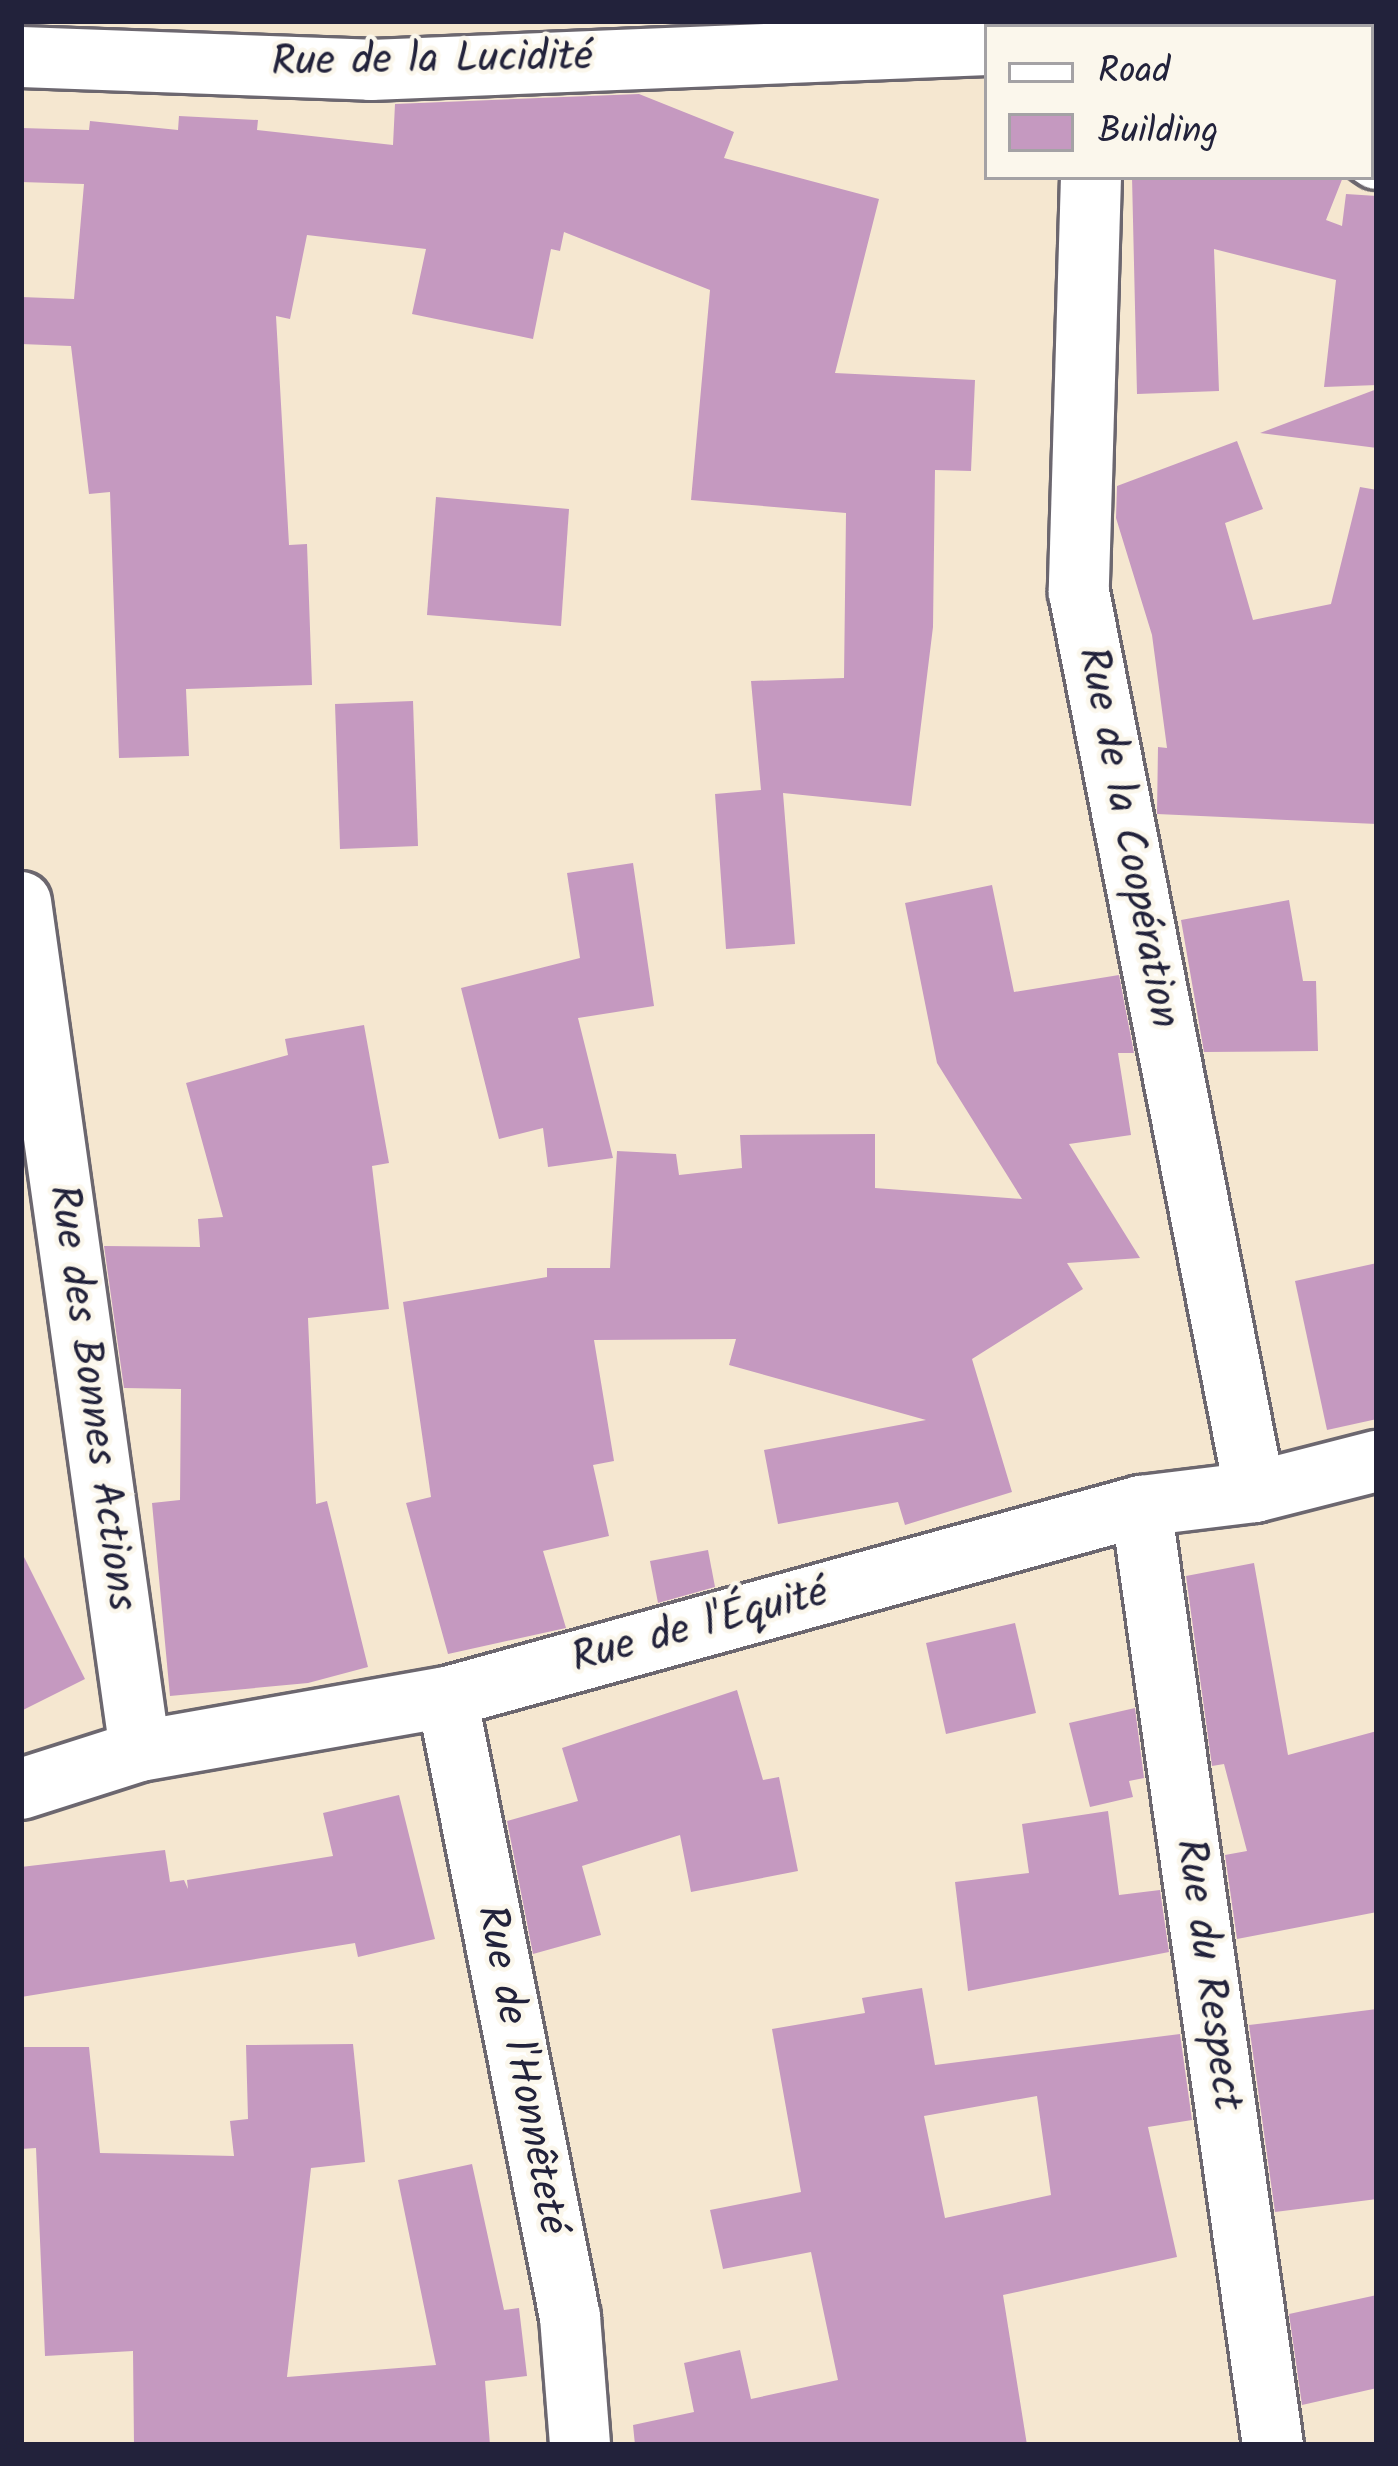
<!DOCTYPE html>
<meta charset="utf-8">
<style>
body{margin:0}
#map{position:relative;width:1398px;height:2466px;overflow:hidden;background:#f5e7d0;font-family:Kalam,sans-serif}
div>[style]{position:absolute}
.building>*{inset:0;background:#c599c0}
.roads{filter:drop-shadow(3px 0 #6c676f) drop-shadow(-3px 0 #6c676f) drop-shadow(0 3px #6c676f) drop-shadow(0 -3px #6c676f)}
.street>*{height:60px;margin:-30px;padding:0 30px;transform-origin:30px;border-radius:30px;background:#fff}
span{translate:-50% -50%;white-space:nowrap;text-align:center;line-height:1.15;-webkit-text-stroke:9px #fbf7ec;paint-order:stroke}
.street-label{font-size:42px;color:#22223b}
.frame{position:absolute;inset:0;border:24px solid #22223b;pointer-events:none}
.legend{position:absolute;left:984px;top:24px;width:390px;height:156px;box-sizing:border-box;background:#fbf7ec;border:3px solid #a4a2a5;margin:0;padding:15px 21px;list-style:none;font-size:36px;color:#22223b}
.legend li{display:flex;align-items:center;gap:24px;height:60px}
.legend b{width:60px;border:3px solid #a4a2a5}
</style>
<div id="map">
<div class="building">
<div style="clip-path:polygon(639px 94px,734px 132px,724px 158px,879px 199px,835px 373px,975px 380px,971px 471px,935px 470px,933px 627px,911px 806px,783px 793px,795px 944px,726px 949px,715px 794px,761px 790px,751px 681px,844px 678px,846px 513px,691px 500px,710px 290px,564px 232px,560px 251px,551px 249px,533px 339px,412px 314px,426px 249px,307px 235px,290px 319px,276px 316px,289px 545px,307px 544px,312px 685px,186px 689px,189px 756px,119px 758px,110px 492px,89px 494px,71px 346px,21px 344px,21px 297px,74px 299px,84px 184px,21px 182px,21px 128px,89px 130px,90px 121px,178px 130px,179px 116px,258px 120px,257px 130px,393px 145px,395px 104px)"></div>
<div style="clip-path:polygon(1132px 177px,1343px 177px,1326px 220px,1342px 226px,1346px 194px,1377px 196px,1377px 385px,1324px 387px,1336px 280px,1214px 249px,1219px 391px,1137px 394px)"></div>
<div style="clip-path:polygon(1377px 389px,1377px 448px,1260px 433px)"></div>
<div style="clip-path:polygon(1237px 441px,1263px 509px,1225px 523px,1253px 620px,1331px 604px,1360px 487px,1377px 490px,1377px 824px,1157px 814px,1158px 747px,1167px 748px,1152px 635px,1116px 518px,1117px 486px)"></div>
<div style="clip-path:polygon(436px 497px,569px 509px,561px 626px,427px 615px)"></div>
<div style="clip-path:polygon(413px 701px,418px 846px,340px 849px,335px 704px)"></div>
<div style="clip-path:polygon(633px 863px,654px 1006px,578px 1018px,613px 1158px,548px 1167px,543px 1128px,499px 1139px,461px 988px,580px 958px,567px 873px)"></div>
<div style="clip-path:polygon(992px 885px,1014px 992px,1119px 975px,1134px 1053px,1118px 1053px,1131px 1135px,1069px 1144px,1140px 1258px,1067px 1263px,1083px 1289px,972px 1359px,1012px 1492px,905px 1525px,898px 1502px,778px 1524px,764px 1450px,926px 1420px,729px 1365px,736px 1339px,594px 1340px,614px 1461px,593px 1465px,609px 1536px,543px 1551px,566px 1628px,448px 1654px,406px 1503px,431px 1497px,403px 1302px,547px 1277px,547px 1268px,610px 1268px,617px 1151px,676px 1154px,679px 1175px,742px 1168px,740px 1135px,875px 1134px,875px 1188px,1022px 1199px,937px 1063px,905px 903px)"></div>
<div style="clip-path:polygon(1289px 900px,1303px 981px,1316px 981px,1318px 1051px,1204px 1052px,1181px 920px)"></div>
<div style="clip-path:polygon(364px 1025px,389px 1163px,372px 1166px,389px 1309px,308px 1318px,316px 1504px,327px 1501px,368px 1667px,308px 1683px,170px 1696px,152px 1503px,180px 1500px,181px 1389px,124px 1388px,104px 1246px,200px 1247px,198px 1219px,223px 1217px,186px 1083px,288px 1055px,285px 1039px)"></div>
<div style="clip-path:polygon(1377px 1263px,1377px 1419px,1327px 1430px,1295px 1281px)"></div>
<div style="clip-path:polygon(708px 1550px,715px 1587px,658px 1603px,650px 1561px)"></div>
<div style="clip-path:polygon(21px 1551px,85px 1679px,21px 1711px)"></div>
<div style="clip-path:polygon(1254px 1563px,1288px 1755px,1377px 1731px,1377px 1912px,1237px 1939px,1225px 1855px,1247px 1851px,1224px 1764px,1212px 1766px,1186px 1576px)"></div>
<div style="clip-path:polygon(1015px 1623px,1036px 1713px,946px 1734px,926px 1643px)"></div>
<div style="clip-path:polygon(737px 1690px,763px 1780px,779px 1777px,798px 1871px,691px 1892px,680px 1835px,582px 1866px,601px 1935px,533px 1954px,507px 1821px,578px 1801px,562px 1748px)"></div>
<div style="clip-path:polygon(1135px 1708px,1144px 1778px,1129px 1781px,1133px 1797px,1090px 1807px,1069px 1723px)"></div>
<div style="clip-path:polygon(399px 1795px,435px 1939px,358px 1957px,355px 1943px,21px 1997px,21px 1867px,165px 1850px,170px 1882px,184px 1880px,188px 1889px,187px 1880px,333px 1856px,323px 1813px)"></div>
<div style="clip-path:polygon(1108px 1811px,1119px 1895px,1160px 1890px,1169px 1952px,968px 1991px,955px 1882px,1029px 1873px,1022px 1824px)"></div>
<div style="clip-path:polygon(evenodd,922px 1988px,935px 2065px,1180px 2034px,1192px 2120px,1148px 2127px,1177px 2257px,1003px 2295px,1027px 2445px,635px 2445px,633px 2425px,694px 2412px,684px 2363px,740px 2350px,751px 2399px,838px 2380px,811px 2252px,723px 2269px,710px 2210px,801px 2192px,772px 2029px,865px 2013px,862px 1998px,922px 1988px,1037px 2096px,1051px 2195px,945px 2218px,924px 2116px,1037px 2096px)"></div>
<div style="clip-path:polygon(1377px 2009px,1377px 2199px,1275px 2212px,1249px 2025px)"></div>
<div style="clip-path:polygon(353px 2044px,365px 2162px,311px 2168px,287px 2377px,436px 2365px,398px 2180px,472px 2164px,504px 2310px,519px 2308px,527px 2376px,485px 2381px,490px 2445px,134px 2445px,133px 2351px,45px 2356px,36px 2148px,21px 2149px,21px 2047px,89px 2047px,100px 2153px,234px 2156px,230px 2121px,248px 2119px,246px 2045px)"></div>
<div style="clip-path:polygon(1377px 2295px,1377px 2388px,1302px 2405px,1289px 2314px)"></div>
</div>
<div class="roads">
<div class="street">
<div style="left:1098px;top:27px;width:6px;rotate:-90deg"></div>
<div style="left:21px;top:57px;width:350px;rotate:2.1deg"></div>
<div style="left:371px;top:70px;width:617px;rotate:-2.32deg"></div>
<div style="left:1371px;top:155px;width:7px;rotate:34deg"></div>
<div style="left:1091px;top:177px;width:415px;rotate:91.7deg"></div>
<div style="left:1079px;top:592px;width:917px;rotate:78.94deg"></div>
<div style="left:21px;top:902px;width:857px;rotate:82.02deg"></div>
<div style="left:1141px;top:1506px;width:948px;rotate:82deg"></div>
<div style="left:447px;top:1697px;width:632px;rotate:78.78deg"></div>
<div style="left:570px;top:2317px;width:128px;rotate:85.5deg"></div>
<div style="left:21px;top:1789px;width:125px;rotate:-17.7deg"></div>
<div style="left:140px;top:1751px;width:312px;rotate:-10deg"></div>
<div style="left:447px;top:1697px;width:720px;rotate:-15.39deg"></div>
<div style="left:1141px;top:1506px;width:115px;rotate:-7deg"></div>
<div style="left:1255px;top:1492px;width:126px;rotate:-14.3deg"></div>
</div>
</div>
<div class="street-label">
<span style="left:432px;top:61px;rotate:-1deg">Rue de la Lucidité</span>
<span style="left:1127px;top:838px;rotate:79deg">Rue de la Coopération</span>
<span style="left:91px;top:1398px;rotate:82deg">Rue des Bonnes Actions</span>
<span style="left:700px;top:1627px;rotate:-15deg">Rue de l'Équité</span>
<span style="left:1207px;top:1975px;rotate:82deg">Rue du Respect</span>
<span style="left:521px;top:2070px;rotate:79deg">Rue de l'Honnêteté</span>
</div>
<div class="frame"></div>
<ul class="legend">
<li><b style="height:15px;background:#fff"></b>Road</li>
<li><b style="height:33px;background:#c599c0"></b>Building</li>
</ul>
</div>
